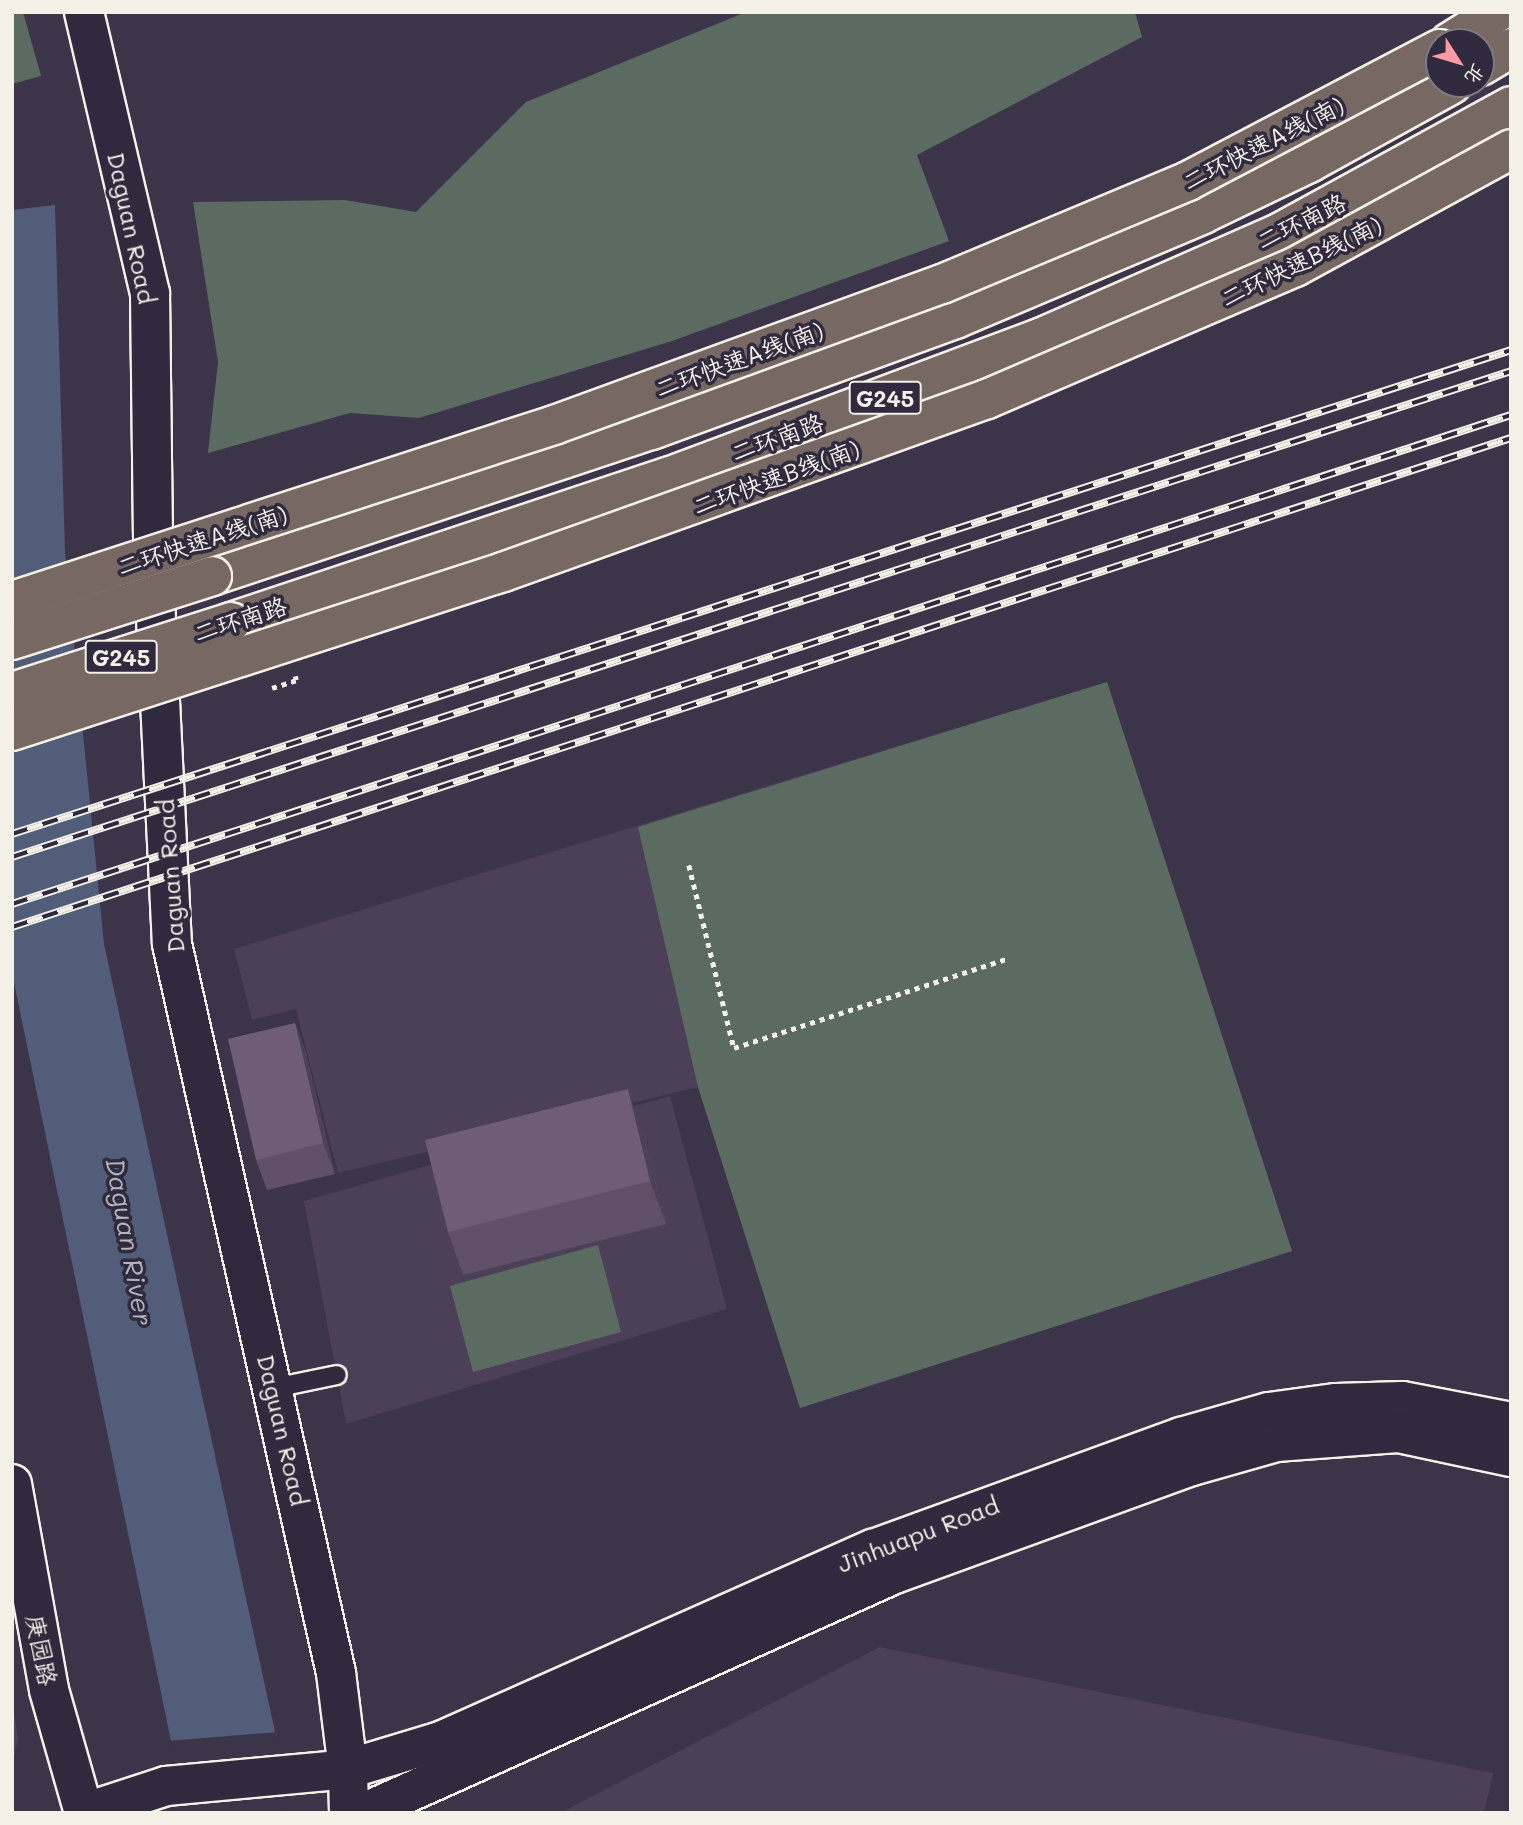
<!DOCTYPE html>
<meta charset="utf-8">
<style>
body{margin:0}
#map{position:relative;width:1523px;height:1825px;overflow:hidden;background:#3c3449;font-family:Mali,"LXGW WenKai TC",sans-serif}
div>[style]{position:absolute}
.built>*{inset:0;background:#4b4057}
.green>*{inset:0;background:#5c6b62}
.water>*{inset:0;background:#515d79}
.pier>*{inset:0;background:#3c3449}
.path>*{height:4.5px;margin-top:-2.25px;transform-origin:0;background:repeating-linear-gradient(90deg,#f4f1e8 0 5px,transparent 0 10px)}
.roads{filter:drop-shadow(2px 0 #f4f1e8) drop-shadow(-2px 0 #f4f1e8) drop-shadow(0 2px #f4f1e8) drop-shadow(0 -2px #f4f1e8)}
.lane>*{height:18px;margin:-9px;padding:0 9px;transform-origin:9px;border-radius:9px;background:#2f2a3d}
.secondary>*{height:38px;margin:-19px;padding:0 19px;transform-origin:19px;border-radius:19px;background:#2f2a3d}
.primary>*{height:38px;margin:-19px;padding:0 19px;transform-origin:19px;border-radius:19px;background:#776864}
.highway>*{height:38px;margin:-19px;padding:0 19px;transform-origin:19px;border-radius:19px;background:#776864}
.rail>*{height:8px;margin-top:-4px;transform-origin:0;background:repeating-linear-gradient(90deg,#2f2a3d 0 16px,#f4f1e8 0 32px);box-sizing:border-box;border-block:2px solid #f4f1e8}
.bridges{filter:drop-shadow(2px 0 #f4f1e8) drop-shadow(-2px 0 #f4f1e8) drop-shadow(0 2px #f4f1e8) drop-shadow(0 -2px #f4f1e8)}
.primary-bridge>*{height:38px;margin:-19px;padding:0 19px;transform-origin:19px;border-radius:19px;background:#776864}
.highway-bridge>*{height:38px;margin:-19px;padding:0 19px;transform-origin:19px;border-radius:19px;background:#776864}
.wall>*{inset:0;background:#5f5067}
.shaded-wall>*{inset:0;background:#4e4154}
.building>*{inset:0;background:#6f5d78}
span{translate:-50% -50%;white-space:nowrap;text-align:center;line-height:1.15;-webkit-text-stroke:7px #2f2a3d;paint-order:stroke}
.shield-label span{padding:2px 5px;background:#2f2a3d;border:2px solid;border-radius:5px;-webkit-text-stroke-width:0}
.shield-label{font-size:23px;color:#f4f1e8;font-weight:700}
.street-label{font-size:24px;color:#f4f1e8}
.water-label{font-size:26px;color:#b3b6bc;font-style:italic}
.frame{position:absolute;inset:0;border:14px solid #f4f1e8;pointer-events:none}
.north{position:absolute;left:1425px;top:28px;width:70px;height:70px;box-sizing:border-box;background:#2f2a3d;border:2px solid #7e7a81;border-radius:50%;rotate:127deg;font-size:19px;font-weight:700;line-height:28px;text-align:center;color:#f4f1e8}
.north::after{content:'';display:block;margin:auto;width:24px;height:32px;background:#ff9aa2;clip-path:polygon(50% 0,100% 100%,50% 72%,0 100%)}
</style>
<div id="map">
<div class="built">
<div style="clip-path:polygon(1107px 682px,1292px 1251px,800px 1408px,698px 1087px,338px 1173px,296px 1009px,252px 1020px,234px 949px)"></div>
<div style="clip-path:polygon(670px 1096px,727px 1309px,346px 1424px,304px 1201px)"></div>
<div style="clip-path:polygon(880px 1647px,1493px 1773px,1484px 1813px,560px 1813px)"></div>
<div style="clip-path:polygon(12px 1697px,18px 1740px,12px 1765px)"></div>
</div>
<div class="green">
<div style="clip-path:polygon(12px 12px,23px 12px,41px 76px,12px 84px)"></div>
<div style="clip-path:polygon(746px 12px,1135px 12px,1142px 37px,917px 155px,949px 241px,672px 341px,419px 418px,350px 413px,208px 453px,218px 362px,193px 202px,345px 200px,416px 212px,526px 102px)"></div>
<div style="clip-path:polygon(1107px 682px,1292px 1251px,800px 1408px,698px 1087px,638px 827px)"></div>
<div style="clip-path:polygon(598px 1245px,621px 1332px,473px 1372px,450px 1286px)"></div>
</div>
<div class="water">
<div style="clip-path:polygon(55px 205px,65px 553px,104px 944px,275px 1732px,280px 1813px,178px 1813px,171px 1741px,12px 973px,12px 210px)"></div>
</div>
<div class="pier">
<div style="clip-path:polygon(279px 1732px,284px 1813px,174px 1813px,168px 1741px)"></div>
</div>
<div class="path">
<div style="left:272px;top:688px;width:25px;rotate:-18deg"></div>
<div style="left:296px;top:680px;width:4px;rotate:-104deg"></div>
<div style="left:689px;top:865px;width:188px;rotate:76.2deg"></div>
<div style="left:734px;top:1048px;width:289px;rotate:-18.1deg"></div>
</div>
<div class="roads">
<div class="lane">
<div style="left:274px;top:1388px;width:64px;rotate:-11.7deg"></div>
</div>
<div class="secondary">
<div style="left:84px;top:12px;width:289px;rotate:76.8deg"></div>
<div style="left:150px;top:293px;width:264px;rotate:89.3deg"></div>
<div style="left:153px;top:557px;width:387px;rotate:87.2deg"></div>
<div style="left:172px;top:944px;width:747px;rotate:77.32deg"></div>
<div style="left:336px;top:1673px;width:97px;rotate:82.9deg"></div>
<div style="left:348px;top:1769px;width:44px;rotate:88.7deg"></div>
<div style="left:12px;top:1484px;width:209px;rotate:79.8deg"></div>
<div style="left:49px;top:1690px;width:128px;rotate:74.1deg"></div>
<div style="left:83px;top:1813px;width:87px;rotate:-18deg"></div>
<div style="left:166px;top:1786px;width:183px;rotate:-5.3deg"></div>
<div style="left:348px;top:1769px;width:97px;rotate:-16.8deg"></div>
<div style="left:441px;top:1741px;width:473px;rotate:-24deg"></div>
<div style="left:873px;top:1549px;width:328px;rotate:-20deg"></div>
<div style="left:1181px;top:1437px;width:91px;rotate:-15.9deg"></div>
<div style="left:1269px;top:1412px;width:68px;rotate:-7.7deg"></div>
<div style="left:1336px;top:1403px;width:66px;rotate:-1.7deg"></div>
<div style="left:1402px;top:1401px;width:111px;rotate:10.9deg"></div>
<div style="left:363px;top:1813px;width:580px;rotate:-24.22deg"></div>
<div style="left:892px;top:1575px;width:319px;rotate:-20deg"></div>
<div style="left:1192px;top:1466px;width:87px;rotate:-15.9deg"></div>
<div style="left:1276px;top:1442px;width:122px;rotate:-4.2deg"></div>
<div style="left:1398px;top:1433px;width:116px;rotate:12deg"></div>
</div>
<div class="primary">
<div style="left:1481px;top:66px;width:35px;rotate:-31deg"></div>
<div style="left:212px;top:576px;width:464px;rotate:-18.4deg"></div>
<div style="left:652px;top:430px;width:323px;rotate:-20.1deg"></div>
<div style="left:955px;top:319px;width:269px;rotate:-22.9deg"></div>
<div style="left:1203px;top:214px;width:118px;rotate:-25.7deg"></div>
<div style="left:1309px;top:163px;width:163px;rotate:-28.9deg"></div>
<div style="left:231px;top:622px;width:460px;rotate:-18.4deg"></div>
<div style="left:668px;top:477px;width:397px;rotate:-20.5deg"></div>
<div style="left:1040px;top:338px;width:261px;rotate:-23.7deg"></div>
<div style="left:1279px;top:233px;width:264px;rotate:-28.7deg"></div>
</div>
<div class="highway">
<div style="left:1450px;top:42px;width:57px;rotate:-32deg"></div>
</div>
</div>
<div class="rail">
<div style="left:12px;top:834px;width:1575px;rotate:-17.89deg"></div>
<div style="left:12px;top:857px;width:1576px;rotate:-17.96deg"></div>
<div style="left:12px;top:904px;width:1577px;rotate:-18.07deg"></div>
<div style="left:12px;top:927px;width:1577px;rotate:-18.07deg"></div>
</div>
<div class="bridges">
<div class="primary-bridge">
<div style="left:12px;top:640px;width:210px;rotate:-17.7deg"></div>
<div style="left:12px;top:692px;width:230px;rotate:-17.7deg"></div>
</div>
<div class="highway-bridge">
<div style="left:12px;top:601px;width:570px;rotate:-17.99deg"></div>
<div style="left:554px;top:425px;width:413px;rotate:-20deg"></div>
<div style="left:942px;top:284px;width:267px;rotate:-22.7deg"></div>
<div style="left:1188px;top:181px;width:284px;rotate:-27.7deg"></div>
<div style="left:12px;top:731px;width:516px;rotate:-17.94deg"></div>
<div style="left:503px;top:572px;width:514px;rotate:-19.67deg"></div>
<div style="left:987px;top:399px;width:335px;rotate:-23.2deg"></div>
<div style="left:1295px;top:267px;width:246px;rotate:-28.6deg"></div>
</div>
</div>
<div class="wall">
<div style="clip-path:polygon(295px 1023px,306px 1053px,335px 1174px,267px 1190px,256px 1160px)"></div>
<div style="clip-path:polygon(643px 1133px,666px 1224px,463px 1275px,448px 1232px)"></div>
</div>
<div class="shaded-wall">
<div style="clip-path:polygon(295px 1023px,306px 1053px,335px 1174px,323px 1143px)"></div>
<div style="clip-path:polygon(628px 1089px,643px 1133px,666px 1224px,650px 1181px)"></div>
</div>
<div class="building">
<div style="clip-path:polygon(295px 1023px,323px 1143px,256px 1160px,228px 1039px)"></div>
<div style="clip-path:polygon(628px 1089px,650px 1181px,448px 1232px,425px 1140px)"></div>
</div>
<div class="shield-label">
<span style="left:885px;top:398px">G245</span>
<span style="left:121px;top:657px">G245</span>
</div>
<div class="street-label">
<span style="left:1263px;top:143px;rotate:-27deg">二环快速A线(南)</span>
<span style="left:1301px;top:221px;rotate:-26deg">二环南路</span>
<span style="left:132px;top:228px;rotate:78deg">Daguan Road</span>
<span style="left:1301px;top:261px;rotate:-26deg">二环快速B线(南)</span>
<span style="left:739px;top:359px;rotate:-20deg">二环快速A线(南)</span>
<span style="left:777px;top:437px;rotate:-20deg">二环南路</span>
<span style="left:776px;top:477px;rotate:-20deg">二环快速B线(南)</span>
<span style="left:202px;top:540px;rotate:-18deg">二环快速A线(南)</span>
<span style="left:240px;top:619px;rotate:-18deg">二环南路</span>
<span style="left:170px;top:876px;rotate:-94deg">Daguan Road</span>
<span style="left:283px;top:1430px;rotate:77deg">Daguan Road</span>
<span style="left:918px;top:1534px;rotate:-21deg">Jinhuapu Road</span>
<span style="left:42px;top:1650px;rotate:79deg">庚园路</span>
</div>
<div class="water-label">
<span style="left:129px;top:1242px;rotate:80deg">Daguan River</span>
</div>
<div class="frame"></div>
<div class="north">北</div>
</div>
